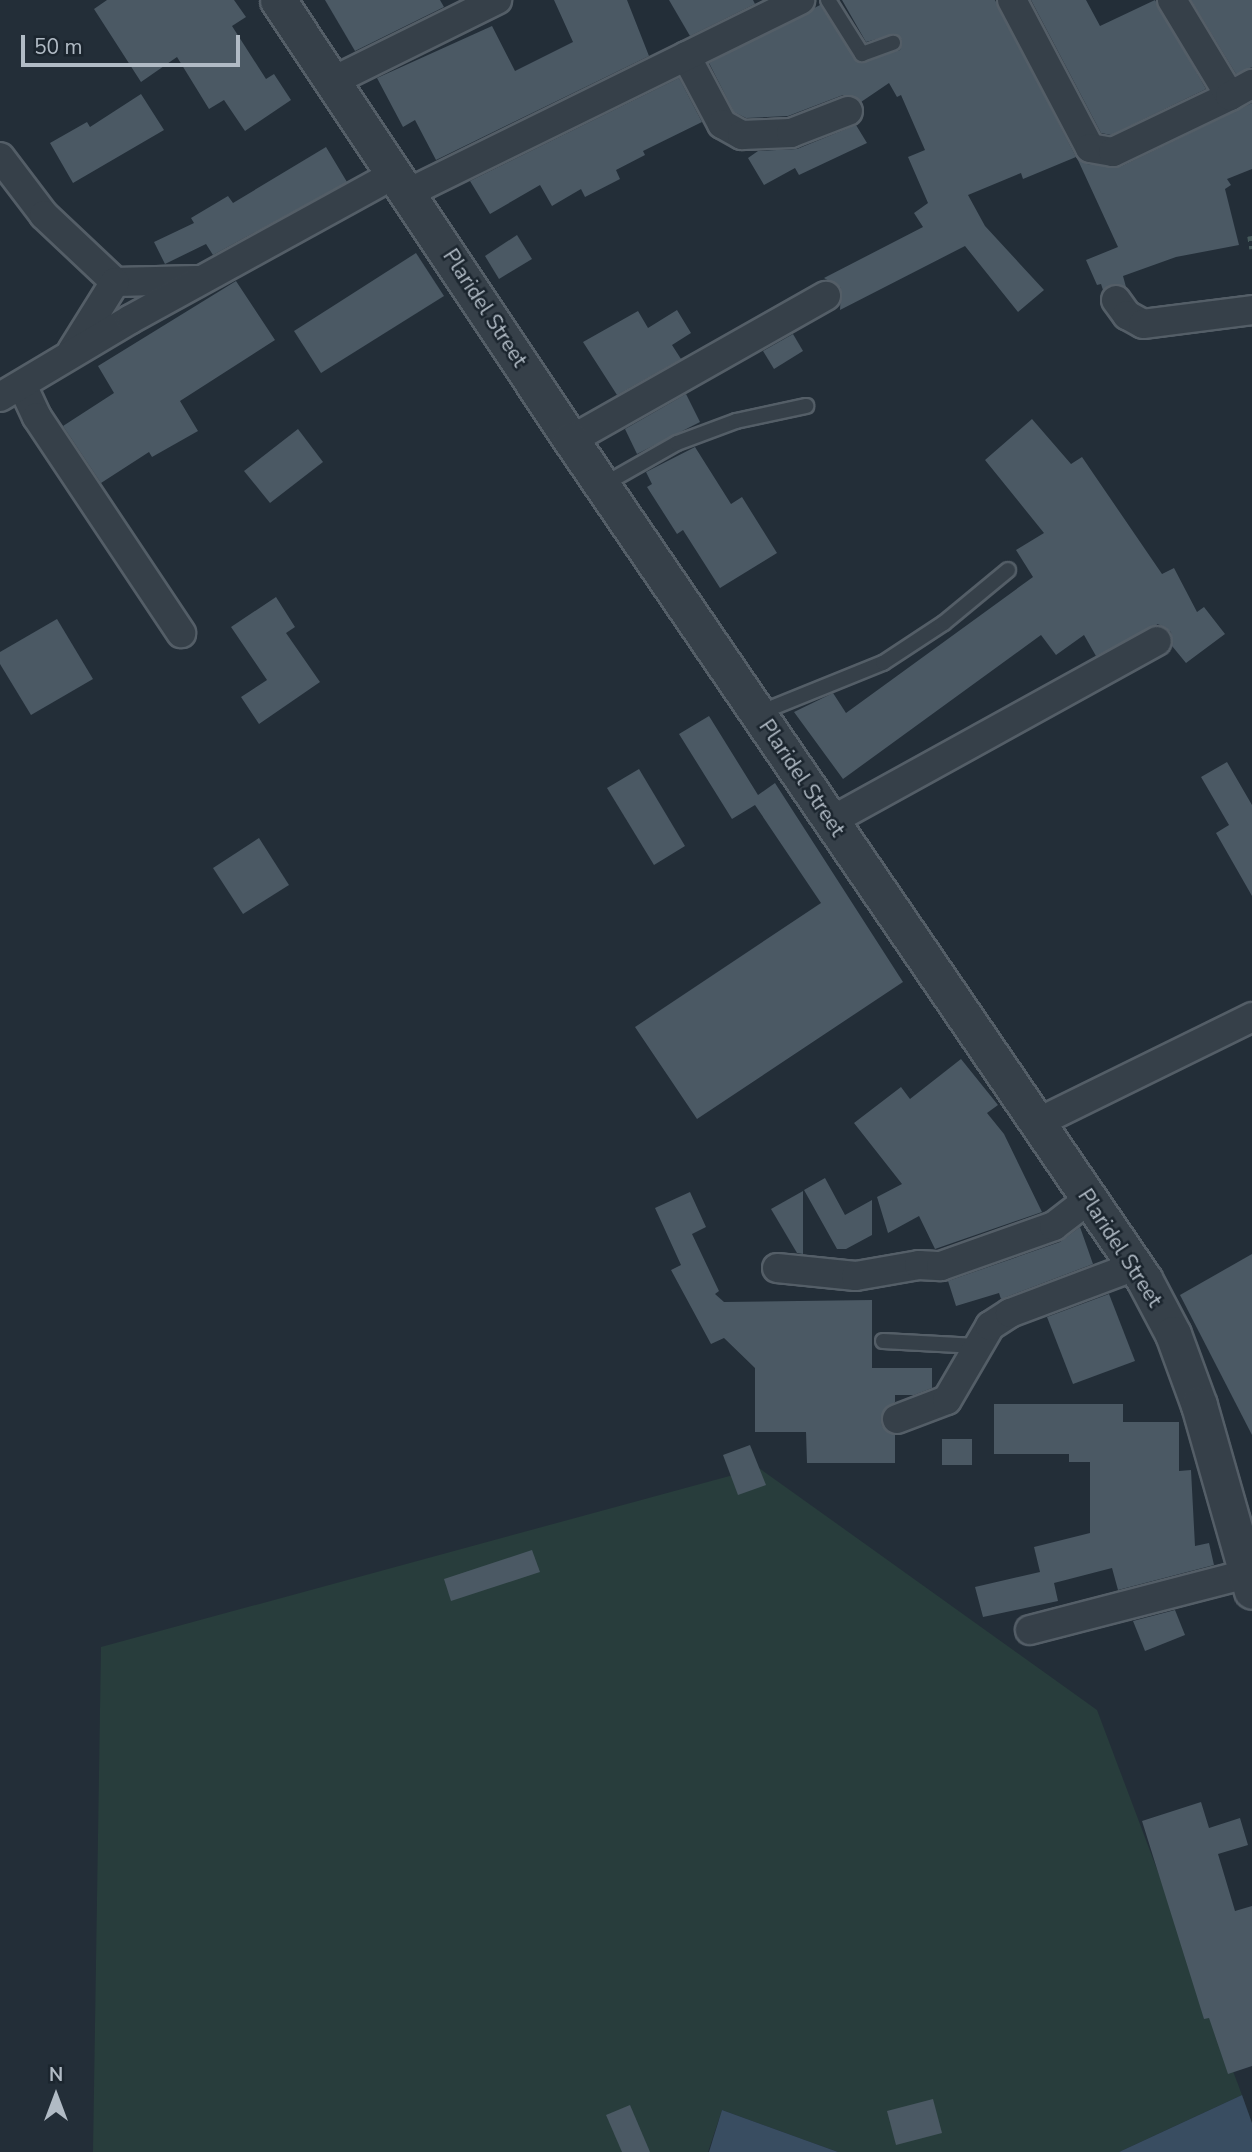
<!DOCTYPE html>
<style>
body{margin:0}
#map{position:relative;width:1252px;height:2152px;overflow:hidden;background:#232e38;font-family:"Nunito Sans",sans-serif}
div>[style]{position:absolute}
.green>*{inset:0;background:#283d3c}
.water>*{inset:0;background:#394d61}
.building>*{inset:0;background:#4b5964}
.path>*{height:4.5px;margin-top:-2.25px;transform-origin:0;background:repeating-linear-gradient(90deg,#465a5b 0 5px,transparent 0 10px)}
.roads{filter:drop-shadow(2px 0 #545e67) drop-shadow(-2px 0 #545e67) drop-shadow(0 2px #545e67) drop-shadow(0 -2px #545e67)}
.service>*{height:14px;margin:-7px;padding:0 7px;transform-origin:7px;border-radius:7px;background:#364049}
.minor>*{height:28px;margin:-14px;padding:0 14px;transform-origin:14px;border-radius:14px;background:#364049}
.tertiary>*{height:35px;margin:-17.5px;padding:0 17.5px;transform-origin:17.5px;border-radius:17.5px;background:#364049}
span{translate:-50% -50%;white-space:nowrap;text-align:center;line-height:1.15;-webkit-text-stroke:5px #1b252e;paint-order:stroke}
.street-label{font-size:21px;color:#b1bbc5}
.north{position:absolute;left:21px;top:2061px;width:70px;height:70px;-webkit-text-stroke:5px #1b252e;paint-order:stroke;rotate:0deg;font-size:19px;font-weight:700;line-height:28px;text-align:center;color:#b1bbc5}
.north::after{content:'';display:block;margin:auto;width:24px;height:32px;background:#b1bbc5;clip-path:polygon(50% 0,100% 100%,50% 72%,0 100%)}
.scale{position:absolute;left:21px;top:35px;width:219px;height:32px;box-sizing:border-box;border:4px solid #b1bbc5;border-top:0;padding-left:9px;font-size:21px;line-height:24px;white-space:nowrap;color:#b1bbc5;-webkit-text-stroke:5px #1b252e;paint-order:stroke}
</style>
<div id="map">
<div class="green">
<div style="clip-path:polygon(759px 1468px,1097px 1710px,1242px 2095px,1119px 2152px,838px 2152px,722px 2110px,708px 2152px,93px 2152px,101px 1647px)"></div>
</div>
<div class="water">
<div style="clip-path:polygon(1242px 2095px,1252px 2123px,1252px 2152px,1119px 2152px)"></div>
<div style="clip-path:polygon(722px 2110px,838px 2152px,709px 2152px)"></div>
</div>
<div class="building">
<div style="clip-path:polygon(107px 0,234px 0,246px 17px,232px 26px,266px 79px,274px 74px,291px 100px,245px 131px,224px 100px,209px 109px,177px 57px,141px 82px,94px 9px)"></div>
<div style="clip-path:polygon(325px 0,440px 0,444px 7px,355px 51px)"></div>
<div style="clip-path:polygon(554px 0,627px 0,649px 56px,436px 160px,415px 120px,403px 127px,377px 78px,492px 26px,515px 71px,573px 42px)"></div>
<div style="clip-path:polygon(669px 0,753px 0,755px 4px,690px 36px)"></div>
<div style="clip-path:polygon(842px 0,995px 0,1076px 157px,1023px 179px,1021px 173px,968px 195px,985px 226px,1044px 290px,1018px 312px,965px 246px,840px 310px,841px 288px,824px 278px,923px 227px,914px 213px,928px 203px,908px 157px,925px 150px,901px 95px,897px 97px,889px 83px,861px 102px,843px 95px,788px 116px,746px 118px,734px 112px,709px 63px,820px 5px,857px 62px,900px 50px,902px 40px,895px 34px,866px 42px)"></div>
<div style="clip-path:polygon(1031px 0,1086px 0,1100px 26px,1155px 0,1206px 89px,1111px 135px,1101px 133px)"></div>
<div style="clip-path:polygon(1191px 0,1252px 0,1252px 67px,1236px 74px)"></div>
<div style="clip-path:polygon(679px 78px,702px 122px,643px 151px,645px 155px,616px 170px,620px 179px,585px 197px,581px 189px,552px 206px,540px 185px,490px 214px,470px 181px)"></div>
<div style="clip-path:polygon(141px 94px,164px 130px,73px 183px,50px 143px,87px 122px,90px 127px)"></div>
<div style="clip-path:polygon(1252px 103px,1252px 169px,1227px 179px,1231px 185px,1225px 189px,1239px 245px,1176px 257px,1123px 276px,1126px 287px,1114px 284px,1103px 290px,1101px 284px,1097px 285px,1086px 260px,1118px 247px,1077px 158px,1087px 164px,1120px 167px)"></div>
<div style="clip-path:polygon(856px 125px,867px 143px,799px 175px,795px 168px,764px 185px,748px 158px,758px 151px,797px 149px)"></div>
<div style="clip-path:polygon(326px 147px,347px 182px,213px 255px,206px 244px,165px 264px,154px 242px,194px 223px,191px 218px,228px 196px,233px 203px)"></div>
<div style="clip-path:polygon(517px 235px,532px 259px,499px 279px,485px 256px)"></div>
<div style="clip-path:polygon(416px 253px,444px 296px,321px 373px,294px 331px)"></div>
<div style="clip-path:polygon(236px 281px,275px 340px,180px 401px,198px 431px,152px 457px,149px 452px,101px 483px,63px 426px,114px 393px,98px 366px)"></div>
<div style="clip-path:polygon(677px 310px,691px 333px,672px 345px,681px 359px,617px 395px,583px 342px,638px 311px,648px 328px)"></div>
<div style="clip-path:polygon(793px 334px,803px 351px,774px 369px,763px 351px)"></div>
<div style="clip-path:polygon(686px 394px,700px 422px,637px 454px,625px 429px)"></div>
<div style="clip-path:polygon(1032px 419px,1071px 464px,1082px 457px,1162px 574px,1174px 568px,1197px 612px,1204px 607px,1225px 634px,1186px 663px,1172px 646px,1171px 632px,1158px 624px,1096px 656px,1084px 635px,1056px 655px,1041px 635px,843px 779px,794px 712px,833px 693px,846px 713px,1033px 577px,1016px 550px,1044px 533px,985px 460px)"></div>
<div style="clip-path:polygon(298px 429px,323px 462px,270px 503px,244px 471px)"></div>
<div style="clip-path:polygon(695px 447px,731px 504px,742px 497px,777px 553px,720px 588px,683px 530px,677px 534px,647px 487px,652px 484px,646px 472px)"></div>
<div style="clip-path:polygon(276px 597px,295px 627px,286px 633px,320px 682px,259px 724px,241px 697px,267px 680px,231px 627px)"></div>
<div style="clip-path:polygon(57px 619px,93px 679px,31px 715px,0 664px,0 652px)"></div>
<div style="clip-path:polygon(709px 716px,758px 795px,775px 783px,903px 982px,697px 1119px,635px 1027px,821px 903px,755px 805px,732px 819px,679px 734px)"></div>
<div style="clip-path:polygon(1227px 762px,1252px 805px,1252px 896px,1216px 833px,1229px 825px,1201px 777px)"></div>
<div style="clip-path:polygon(639px 769px,685px 846px,654px 865px,607px 788px)"></div>
<div style="clip-path:polygon(259px 838px,289px 885px,243px 914px,213px 868px)"></div>
<div style="clip-path:polygon(961px 1059px,998px 1105px,987px 1113px,1004px 1134px,1042px 1212px,935px 1249px,919px 1216px,888px 1233px,877px 1197px,902px 1184px,854px 1123px,901px 1087px,910px 1099px)"></div>
<div style="clip-path:polygon(825px 1178px,845px 1215px,872px 1200px,872px 1235px,846px 1249px,837px 1249px,804px 1190px)"></div>
<div style="clip-path:polygon(803px 1191px,803px 1254px,797px 1253px,771px 1209px)"></div>
<div style="clip-path:polygon(690px 1192px,706px 1227px,692px 1234px,719px 1291px,715px 1294px,724px 1302px,872px 1300px,872px 1368px,932px 1368px,932px 1388px,914px 1395px,895px 1395px,895px 1402px,881px 1416px,882px 1426px,895px 1435px,895px 1463px,807px 1463px,806px 1432px,755px 1432px,755px 1368px,724px 1338px,711px 1344px,671px 1270px,681px 1265px,655px 1208px)"></div>
<div style="clip-path:polygon(1080px 1227px,1093px 1264px,1001px 1299px,999px 1293px,956px 1306px,948px 1281px,1060px 1242px)"></div>
<div style="clip-path:polygon(1252px 1254px,1252px 1435px,1180px 1295px)"></div>
<div style="clip-path:polygon(1109px 1294px,1135px 1361px,1073px 1384px,1047px 1317px)"></div>
<div style="clip-path:polygon(994px 1404px,1123px 1404px,1123px 1422px,1179px 1422px,1179px 1471px,1191px 1470px,1195px 1546px,1209px 1543px,1214px 1565px,1118px 1590px,1112px 1568px,1054px 1583px,1058px 1601px,983px 1617px,975px 1587px,1040px 1572px,1034px 1547px,1090px 1533px,1090px 1462px,1069px 1462px,1069px 1454px,994px 1454px)"></div>
<div style="clip-path:polygon(942px 1439px,972px 1439px,972px 1465px,942px 1465px)"></div>
<div style="clip-path:polygon(750px 1445px,766px 1485px,738px 1495px,723px 1455px)"></div>
<div style="clip-path:polygon(532px 1550px,540px 1572px,451px 1601px,444px 1579px)"></div>
<div style="clip-path:polygon(1175px 1610px,1185px 1635px,1145px 1651px,1133px 1621px)"></div>
<div style="clip-path:polygon(1201px 1802px,1209px 1828px,1240px 1818px,1248px 1845px,1218px 1854px,1235px 1911px,1252px 1906px,1252px 2066px,1228px 2074px,1209px 2018px,1204px 2019px,1142px 1821px)"></div>
<div style="clip-path:polygon(933px 2099px,942px 2133px,896px 2145px,887px 2111px)"></div>
<div style="clip-path:polygon(630px 2105px,650px 2152px,622px 2152px,606px 2115px)"></div>
</div>
<div class="path">
<div style="left:1250px;top:236px;width:13px;rotate:81deg"></div>
</div>
<div class="roads">
<div class="service">
<div style="left:828px;top:0;width:64px;rotate:57.8deg"></div>
<div style="left:862px;top:54px;width:33px;rotate:-20deg"></div>
<div style="left:603px;top:485px;width:85px;rotate:-29.6deg"></div>
<div style="left:677px;top:443px;width:63px;rotate:-20.4deg"></div>
<div style="left:736px;top:421px;width:72px;rotate:-12.1deg"></div>
<div style="left:759px;top:713px;width:134px;rotate:-22deg"></div>
<div style="left:883px;top:663px;width:73px;rotate:-33.3deg"></div>
<div style="left:944px;top:623px;width:83px;rotate:-39.6deg"></div>
<div style="left:883px;top:1341px;width:94px;rotate:3deg"></div>
</div>
<div class="minor">
<div style="left:1012px;top:0;width:167px;rotate:62.2deg"></div>
<div style="left:1090px;top:148px;width:23px;rotate:10deg"></div>
<div style="left:1113px;top:152px;width:130px;rotate:-25.6deg"></div>
<div style="left:1172px;top:0;width:112px;rotate:58.9deg"></div>
<div style="left:1230px;top:96px;width:25px;rotate:-29deg"></div>
<div style="left:686px;top:56px;width:77px;rotate:62.1deg"></div>
<div style="left:722px;top:124px;width:23px;rotate:29deg"></div>
<div style="left:742px;top:135px;width:49px;rotate:-2.3deg"></div>
<div style="left:791px;top:133px;width:61px;rotate:-21.1deg"></div>
<div style="left:335px;top:80px;width:181px;rotate:-26.3deg"></div>
<div style="left:0;top:157px;width:73px;rotate:52.8deg"></div>
<div style="left:44px;top:215px;width:98px;rotate:43.3deg"></div>
<div style="left:115px;top:282px;width:82px;rotate:-1.4deg"></div>
<div style="left:410px;top:192px;width:435px;rotate:-26.2deg"></div>
<div style="left:1116px;top:300px;width:19px;rotate:54deg"></div>
<div style="left:1127px;top:315px;width:18px;rotate:29deg"></div>
<div style="left:1143px;top:324px;width:110px;rotate:-7.3deg"></div>
<div style="left:72px;top:351px;width:81px;rotate:-58.1deg"></div>
<div style="left:22px;top:385px;width:35px;rotate:65deg"></div>
<div style="left:37px;top:417px;width:260px;rotate:56.3deg"></div>
<div style="left:0;top:397px;width:152px;rotate:-30.8deg"></div>
<div style="left:131px;top:319px;width:303px;rotate:-28.8deg"></div>
<div style="left:571px;top:440px;width:293px;rotate:-29.5deg"></div>
<div style="left:831px;top:821px;width:372px;rotate:-28.9deg"></div>
<div style="left:1037px;top:1123px;width:240px;rotate:-26.2deg"></div>
<div style="left:777px;top:1268px;width:79px;rotate:5.8deg"></div>
<div style="left:856px;top:1276px;width:64px;rotate:-9.9deg"></div>
<div style="left:919px;top:1265px;width:22px;rotate:3deg"></div>
<div style="left:941px;top:1266px;width:120px;rotate:-19.5deg"></div>
<div style="left:1054px;top:1226px;width:44px;rotate:-37.6deg"></div>
<div style="left:897px;top:1419px;width:53px;rotate:-20.8deg"></div>
<div style="left:947px;top:1400px;width:86px;rotate:-59.8deg"></div>
<div style="left:990px;top:1326px;width:24px;rotate:-33deg"></div>
<div style="left:1010px;top:1313px;width:134px;rotate:-20.6deg"></div>
<div style="left:1030px;top:1630px;width:224px;rotate:-14.5deg"></div>
</div>
<div class="tertiary">
<div style="left:278px;top:0;width:529px;rotate:56.34deg"></div>
<div style="left:571px;top:440px;width:1016px;rotate:55.67deg"></div>
<div style="left:1144px;top:1279px;width:62px;rotate:62.2deg"></div>
<div style="left:1173px;top:1334px;width:76px;rotate:69.9deg"></div>
<div style="left:1199px;top:1405px;width:193px;rotate:74.1deg"></div>
</div>
</div>
<div class="street-label">
<span style="left:485px;top:308px;rotate:57deg">Plaridel Street</span>
<span style="left:802px;top:778px;rotate:56deg">Plaridel Street</span>
<span style="left:1120px;top:1248px;rotate:57deg">Plaridel Street</span>
</div>
<div class="north">N</div>
<div class="scale">50 m</div>
</div>
